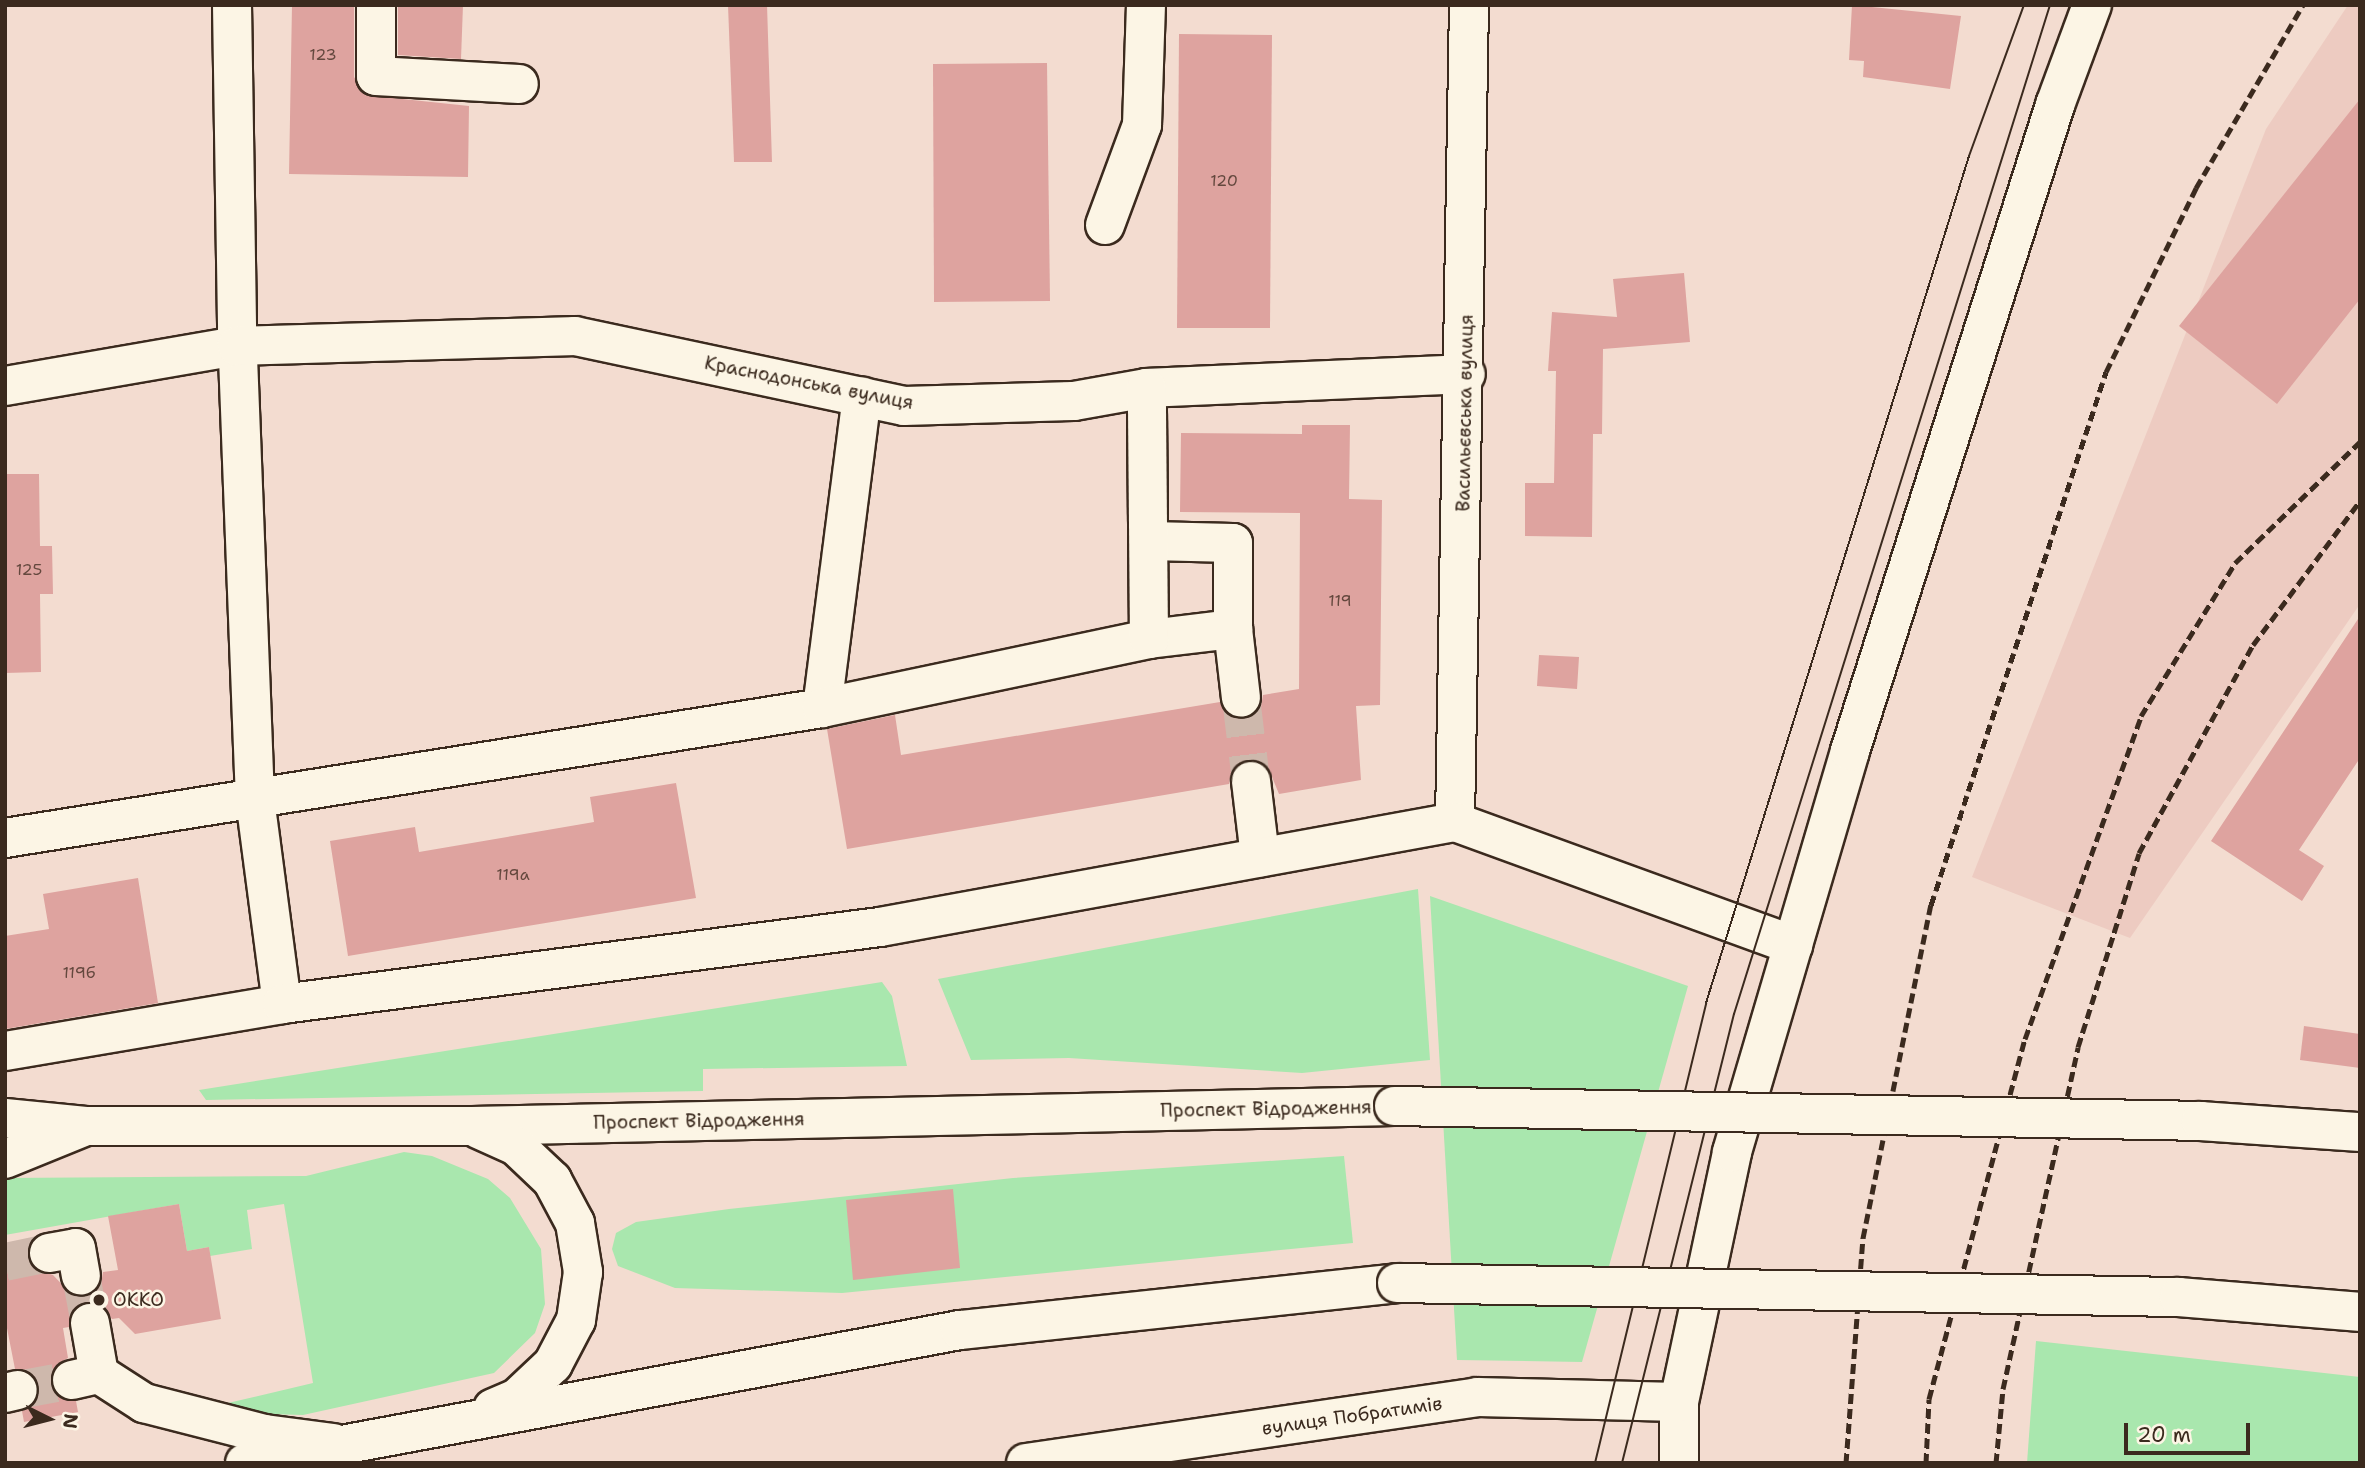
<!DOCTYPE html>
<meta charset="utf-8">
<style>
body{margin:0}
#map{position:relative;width:2365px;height:1468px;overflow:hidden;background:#f3dcd0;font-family:"Shantell Sans",sans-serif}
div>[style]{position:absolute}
.built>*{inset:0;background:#edcbc1}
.green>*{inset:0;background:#a9e7ae}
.building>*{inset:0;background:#dea39f}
.minor-tunnel>*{height:38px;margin-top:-19px;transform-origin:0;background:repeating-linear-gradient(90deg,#ceb8ac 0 38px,transparent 0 57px)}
.roads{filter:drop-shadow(2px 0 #3b2a1e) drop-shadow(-2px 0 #3b2a1e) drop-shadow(0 2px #3b2a1e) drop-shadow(0 -2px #3b2a1e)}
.minor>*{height:38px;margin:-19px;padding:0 19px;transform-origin:19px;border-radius:19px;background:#fcf5e5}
.major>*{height:38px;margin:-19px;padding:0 19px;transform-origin:19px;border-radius:19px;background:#fcf5e5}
.tram>*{height:2px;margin:-1px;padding:0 1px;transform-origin:1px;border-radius:1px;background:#3b2a1e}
.rail>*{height:5px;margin-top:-2.5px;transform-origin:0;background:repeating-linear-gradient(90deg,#3b2a1e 0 10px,transparent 0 15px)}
.bridges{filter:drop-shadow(2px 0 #3b2a1e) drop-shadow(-2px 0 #3b2a1e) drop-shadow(0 2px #3b2a1e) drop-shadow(0 -2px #3b2a1e)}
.major-bridge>*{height:38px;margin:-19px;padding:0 19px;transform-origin:19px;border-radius:19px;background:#fcf5e5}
.dots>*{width:19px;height:19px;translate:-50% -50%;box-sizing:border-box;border:4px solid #fcf5e5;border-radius:50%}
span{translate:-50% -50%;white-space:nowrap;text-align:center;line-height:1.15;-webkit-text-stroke:5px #fcf5e5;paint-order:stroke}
.number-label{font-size:16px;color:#64483e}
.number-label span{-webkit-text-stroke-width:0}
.street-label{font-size:19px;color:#3b2a1e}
.poi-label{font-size:19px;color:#3b2a1e}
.left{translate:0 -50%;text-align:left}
.frame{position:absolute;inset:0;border:7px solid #3b2a1e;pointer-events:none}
.north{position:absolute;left:14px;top:1384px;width:70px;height:70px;-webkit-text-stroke:5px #fcf5e5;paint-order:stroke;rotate:96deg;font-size:19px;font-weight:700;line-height:28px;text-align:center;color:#3b2a1e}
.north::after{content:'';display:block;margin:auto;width:24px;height:32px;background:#3b2a1e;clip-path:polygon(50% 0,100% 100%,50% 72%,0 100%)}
.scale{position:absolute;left:2124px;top:1423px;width:126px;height:32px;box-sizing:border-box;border:4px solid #3b2a1e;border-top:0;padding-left:9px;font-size:21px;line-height:24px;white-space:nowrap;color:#3b2a1e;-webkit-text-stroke:5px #fcf5e5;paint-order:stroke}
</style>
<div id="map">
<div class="built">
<div style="clip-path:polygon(2348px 5px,2360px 5px,2360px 604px,2130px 938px,1972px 877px,2266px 129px)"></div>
</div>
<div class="green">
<div style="clip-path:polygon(1418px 889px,1430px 1060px,1302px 1073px,1069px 1058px,971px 1060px,938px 979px)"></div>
<div style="clip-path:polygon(1430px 896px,1688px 986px,1582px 1362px,1457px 1360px)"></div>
<div style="clip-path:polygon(882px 982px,892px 996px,907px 1066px,703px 1069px,703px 1091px,206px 1100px,199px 1090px)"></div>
<div style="clip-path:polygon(404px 1152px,432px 1156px,488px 1179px,510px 1198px,541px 1249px,545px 1304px,535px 1333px,494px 1373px,303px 1415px,266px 1414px,228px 1403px,313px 1383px,284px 1204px,247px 1210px,252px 1249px,210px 1256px,209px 1247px,187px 1251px,179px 1204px,5px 1235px,5px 1178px,306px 1176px)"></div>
<div style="clip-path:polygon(1344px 1156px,1353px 1243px,842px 1293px,675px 1288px,618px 1266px,612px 1249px,616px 1233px,636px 1222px,729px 1209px,1013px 1178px)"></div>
<div style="clip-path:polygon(2036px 1341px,2360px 1377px,2360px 1463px,2027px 1463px)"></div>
</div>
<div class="building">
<div style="clip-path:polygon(292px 5px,354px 5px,354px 77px,365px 95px,469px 106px,468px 177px,289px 174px)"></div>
<div style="clip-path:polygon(398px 5px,463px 5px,461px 59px,398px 55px)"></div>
<div style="clip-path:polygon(728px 5px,767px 5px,772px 162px,734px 162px)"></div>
<div style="clip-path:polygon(1852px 5px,1961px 16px,1950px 89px,1863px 77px,1864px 61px,1849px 60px)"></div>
<div style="clip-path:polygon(1179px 34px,1272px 35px,1270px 328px,1177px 328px)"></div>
<div style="clip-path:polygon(1047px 63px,1050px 301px,934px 302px,933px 64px)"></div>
<div style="clip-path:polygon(2360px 99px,2360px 299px,2277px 404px,2179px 326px)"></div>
<div style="clip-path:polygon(1684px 273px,1690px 342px,1603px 349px,1602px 434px,1593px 434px,1592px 537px,1525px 536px,1525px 483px,1554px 483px,1556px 371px,1548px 371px,1552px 312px,1617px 317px,1613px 279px)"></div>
<div style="clip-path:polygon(1302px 425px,1350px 425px,1349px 499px,1382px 500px,1380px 705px,1356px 706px,1361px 780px,1279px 794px,1268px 767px,1248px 759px,1231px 772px,1229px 784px,847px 849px,827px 729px,895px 715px,901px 755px,1220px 702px,1232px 718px,1244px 720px,1261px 707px,1263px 695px,1299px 689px,1300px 513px,1180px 512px,1181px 433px,1302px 434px)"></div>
<div style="clip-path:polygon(5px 474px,39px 474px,40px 546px,52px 546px,53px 594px,40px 594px,41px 672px,5px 673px)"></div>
<div style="clip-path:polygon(2360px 616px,2360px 758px,2299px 850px,2324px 866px,2302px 901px,2211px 841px)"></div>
<div style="clip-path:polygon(1539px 655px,1579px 657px,1577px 689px,1537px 686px)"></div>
<div style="clip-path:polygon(676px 783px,696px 898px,348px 956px,330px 841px,415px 827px,419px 852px,594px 822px,590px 797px)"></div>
<div style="clip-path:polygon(138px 878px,158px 1003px,5px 1029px,5px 936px,49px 929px,43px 894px)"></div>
<div style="clip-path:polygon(2304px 1026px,2360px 1034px,2360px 1068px,2300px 1060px)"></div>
<div style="clip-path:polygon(953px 1189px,960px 1268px,853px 1280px,846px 1200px)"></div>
<div style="clip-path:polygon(179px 1204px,187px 1251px,209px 1247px,221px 1319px,135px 1334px,119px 1318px,112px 1319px,98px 1303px,77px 1306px,69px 1327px,63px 1328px,68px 1358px,57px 1364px,51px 1384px,56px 1395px,76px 1401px,78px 1412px,24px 1422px,22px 1411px,33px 1405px,39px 1386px,33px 1375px,15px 1369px,5px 1318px,5px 1245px,32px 1241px,27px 1256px,33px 1268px,53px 1275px,73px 1296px,86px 1297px,101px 1284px,103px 1272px,118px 1270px,108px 1216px)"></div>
</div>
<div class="minor-tunnel">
<div style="left:1241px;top:698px;width:84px;rotate:83.1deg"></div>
<div style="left:5px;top:1262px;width:45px;rotate:-11.6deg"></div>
<div style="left:81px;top:1276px;width:48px;rotate:79.2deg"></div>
<div style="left:18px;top:1390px;width:55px;rotate:-10.5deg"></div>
</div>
<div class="roads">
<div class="minor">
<div style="left:232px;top:5px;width:326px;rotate:89.1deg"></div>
<div style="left:237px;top:331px;width:468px;rotate:87.8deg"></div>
<div style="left:255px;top:799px;width:207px;rotate:82.5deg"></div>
<div style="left:376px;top:5px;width:71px;rotate:90deg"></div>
<div style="left:376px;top:76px;width:143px;rotate:3.2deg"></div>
<div style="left:1105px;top:225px;width:107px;rotate:-69.7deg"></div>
<div style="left:1142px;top:125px;width:120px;rotate:-88.1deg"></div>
<div style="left:5px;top:386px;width:235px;rotate:-9.8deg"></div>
<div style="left:237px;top:346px;width:338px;rotate:-1.7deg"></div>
<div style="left:575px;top:336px;width:336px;rotate:12deg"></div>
<div style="left:904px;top:406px;width:170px;rotate:-1.7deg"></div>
<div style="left:1074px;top:401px;width:74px;rotate:-10.1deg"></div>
<div style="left:1147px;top:388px;width:319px;rotate:-2.5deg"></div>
<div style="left:1233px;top:629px;width:69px;rotate:83.4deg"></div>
<div style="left:1149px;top:639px;width:85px;rotate:-6.8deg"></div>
<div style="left:1233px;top:629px;width:86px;rotate:-90deg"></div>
<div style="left:1233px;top:543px;width:83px;rotate:-178.6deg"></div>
<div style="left:822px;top:708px;width:314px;rotate:-82.7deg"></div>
<div style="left:1251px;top:781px;width:77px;rotate:83.2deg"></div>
<div style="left:1455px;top:822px;width:817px;rotate:-89.02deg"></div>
<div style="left:5px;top:838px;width:827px;rotate:-9.04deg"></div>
<div style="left:822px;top:708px;width:334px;rotate:-11.9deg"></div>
<div style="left:1149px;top:639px;width:251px;rotate:-90.5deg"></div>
<div style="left:5px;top:1051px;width:281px;rotate:-9.6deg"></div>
<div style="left:282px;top:1004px;width:603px;rotate:-7.34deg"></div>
<div style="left:880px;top:927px;width:585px;rotate:-10.35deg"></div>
<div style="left:1455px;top:822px;width:360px;rotate:20deg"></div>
<div style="left:5px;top:1159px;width:87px;rotate:-22.2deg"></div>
<div style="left:49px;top:1253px;width:27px;rotate:-10deg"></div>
<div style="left:76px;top:1248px;width:28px;rotate:80deg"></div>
<div style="left:90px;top:1323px;width:52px;rotate:80deg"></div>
<div style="left:72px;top:1380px;width:28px;rotate:-13deg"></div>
<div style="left:99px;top:1374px;width:54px;rotate:32.8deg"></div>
<div style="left:144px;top:1403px;width:125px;rotate:14.4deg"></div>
<div style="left:265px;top:1434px;width:69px;rotate:7.5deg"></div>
<div style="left:5px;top:1393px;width:13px;rotate:-13deg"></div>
<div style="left:1026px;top:1463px;width:456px;rotate:-8.3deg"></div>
<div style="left:1477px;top:1397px;width:202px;rotate:1.4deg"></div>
</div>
<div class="major">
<div style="left:5px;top:1118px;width:81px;rotate:5.6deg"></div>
<div style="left:86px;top:1126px;width:386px"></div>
<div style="left:472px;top:1126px;width:922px;rotate:-1.24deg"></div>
<div style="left:478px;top:1129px;width:42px;rotate:24.1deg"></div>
<div style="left:516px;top:1146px;width:50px;rotate:43.4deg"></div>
<div style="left:552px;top:1180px;width:49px;rotate:61.9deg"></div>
<div style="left:575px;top:1223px;width:50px;rotate:80.7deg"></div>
<div style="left:583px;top:1272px;width:49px;rotate:98.3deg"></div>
<div style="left:576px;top:1320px;width:50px;rotate:117.6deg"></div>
<div style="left:553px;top:1364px;width:50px;rotate:136.6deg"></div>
<div style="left:517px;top:1398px;width:26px;rotate:157deg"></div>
<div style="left:245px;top:1463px;width:727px;rotate:-10.54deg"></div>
<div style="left:960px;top:1330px;width:440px;rotate:-6.1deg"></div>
<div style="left:1679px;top:1463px;width:61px;rotate:-90deg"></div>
<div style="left:1679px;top:1402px;width:256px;rotate:-78deg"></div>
<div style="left:1732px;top:1152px;width:418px;rotate:-73.6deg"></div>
<div style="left:1850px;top:751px;width:678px;rotate:-72.39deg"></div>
<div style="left:2055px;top:105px;width:107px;rotate:-69.7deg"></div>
</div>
</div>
<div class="tram">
<div style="left:1595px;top:1463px;width:473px;rotate:-76.4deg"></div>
<div style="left:1706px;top:1003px;width:887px;rotate:-72.75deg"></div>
<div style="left:1969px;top:156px;width:161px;rotate:-70deg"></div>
<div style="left:1622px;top:1463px;width:463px;rotate:-76deg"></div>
<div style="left:1734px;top:1014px;width:1057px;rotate:-72.61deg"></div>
</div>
<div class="rail">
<div style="left:1846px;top:1463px;width:226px;rotate:-85.7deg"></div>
<div style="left:1863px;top:1238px;width:340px;rotate:-78.5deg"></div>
<div style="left:1931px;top:905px;width:561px;rotate:-71.82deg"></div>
<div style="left:2106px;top:372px;width:205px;rotate:-63.9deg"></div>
<div style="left:2196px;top:188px;width:212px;rotate:-59.7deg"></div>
<div style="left:1926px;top:1463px;width:64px;rotate:-87.3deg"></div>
<div style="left:1929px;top:1399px;width:373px;rotate:-75.1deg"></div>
<div style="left:2025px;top:1039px;width:343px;rotate:-70.2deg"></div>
<div style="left:2141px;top:716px;width:180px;rotate:-58.4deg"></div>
<div style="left:2235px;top:563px;width:174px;rotate:-44.1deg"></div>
<div style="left:1996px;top:1463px;width:74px;rotate:-84.6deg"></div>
<div style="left:2003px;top:1389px;width:350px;rotate:-77.6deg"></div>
<div style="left:2078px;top:1047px;width:203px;rotate:-72.5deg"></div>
<div style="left:2139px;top:853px;width:237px;rotate:-61.3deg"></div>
<div style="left:2253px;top:645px;width:179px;rotate:-53.4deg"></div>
</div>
<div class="bridges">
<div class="major-bridge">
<div style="left:1394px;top:1106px;width:807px;rotate:1.06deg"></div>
<div style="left:2201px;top:1121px;width:159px;rotate:4deg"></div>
<div style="left:1397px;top:1283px;width:782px;rotate:1.03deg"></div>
<div style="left:2179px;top:1297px;width:182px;rotate:4.7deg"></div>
</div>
</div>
<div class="dots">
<div style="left:99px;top:1300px;background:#3b2a1e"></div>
</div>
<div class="number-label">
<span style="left:323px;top:55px">123</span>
<span style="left:1224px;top:181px">120</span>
<span style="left:29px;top:570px">125</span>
<span style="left:1340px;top:601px">119</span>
<span style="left:513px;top:875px">119а</span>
<span style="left:79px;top:973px">119б</span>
</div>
<div class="street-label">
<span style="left:809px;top:383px;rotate:11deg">Краснодонська вулиця</span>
<span style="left:1465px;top:413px;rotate:-89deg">Васильєвська вулиця</span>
<span style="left:1266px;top:1109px;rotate:-1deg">Проспект Відродження</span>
<span style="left:699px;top:1121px;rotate:-1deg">Проспект Відродження</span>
<span style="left:1352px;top:1416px;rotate:-8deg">вулиця Побратимів</span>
</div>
<div class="poi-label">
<span class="left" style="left:113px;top:1300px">ОККО</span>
</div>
<div class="frame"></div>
<div class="north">N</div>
<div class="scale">20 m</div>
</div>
